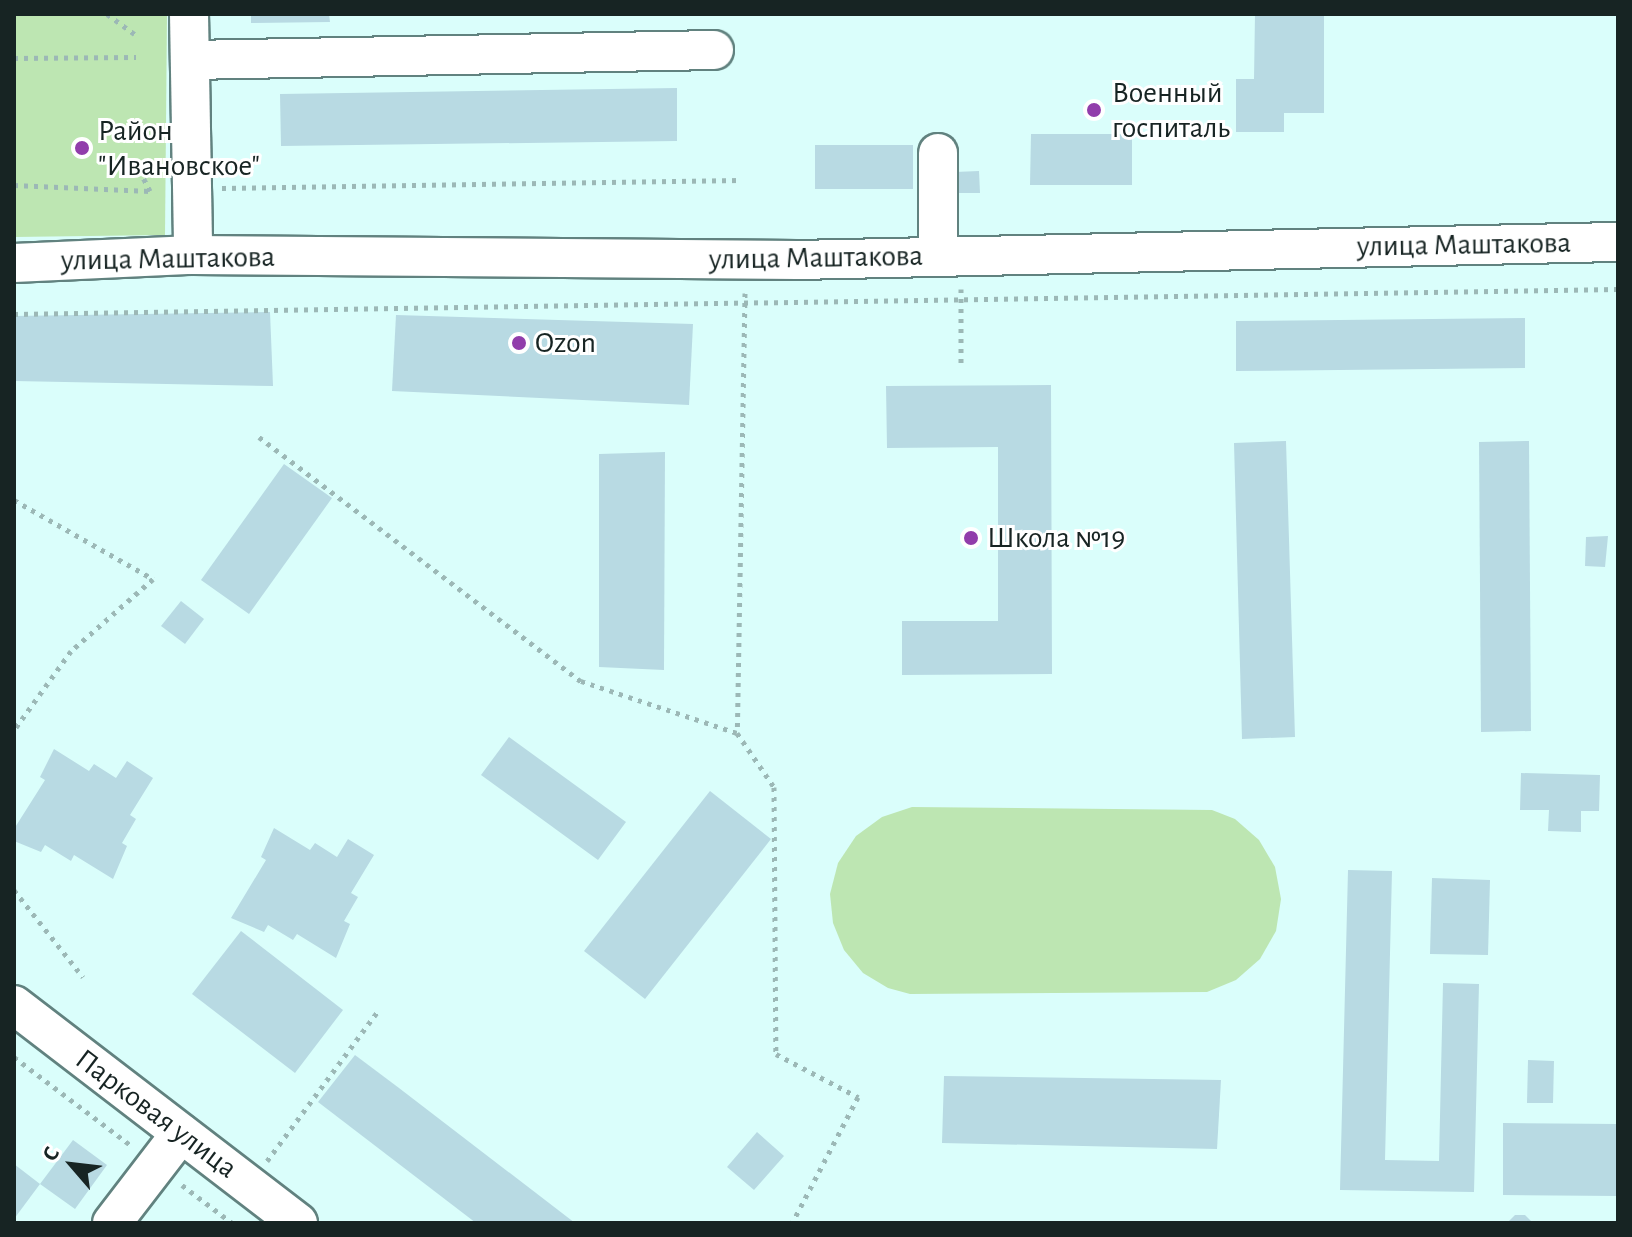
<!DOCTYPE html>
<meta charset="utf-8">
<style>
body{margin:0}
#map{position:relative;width:1632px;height:1237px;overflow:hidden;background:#dafefb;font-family:"Alegreya Sans",sans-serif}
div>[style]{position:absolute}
.green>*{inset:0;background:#bde6b2}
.building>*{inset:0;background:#b8dae3}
.path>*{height:5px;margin-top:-2.5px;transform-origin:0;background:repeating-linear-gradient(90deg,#9cb8b6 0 4px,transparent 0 10px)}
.roads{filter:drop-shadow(2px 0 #61827f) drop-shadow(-2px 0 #61827f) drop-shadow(0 2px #61827f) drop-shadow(0 -2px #61827f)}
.minor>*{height:38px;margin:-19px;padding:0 19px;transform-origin:19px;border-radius:19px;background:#fff}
.dots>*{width:22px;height:22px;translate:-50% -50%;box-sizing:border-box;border:4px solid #fff;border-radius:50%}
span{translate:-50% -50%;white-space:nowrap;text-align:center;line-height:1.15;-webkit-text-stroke:6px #fff;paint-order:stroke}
.poi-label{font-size:30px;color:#172423}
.left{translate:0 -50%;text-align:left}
.street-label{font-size:30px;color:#172423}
.frame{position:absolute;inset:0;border:16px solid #172423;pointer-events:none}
.north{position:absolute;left:32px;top:1125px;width:80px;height:80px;-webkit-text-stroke:6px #fff;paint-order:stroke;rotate:298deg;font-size:22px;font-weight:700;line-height:32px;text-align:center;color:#172423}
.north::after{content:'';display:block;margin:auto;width:28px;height:36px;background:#172423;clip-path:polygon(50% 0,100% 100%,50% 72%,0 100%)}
</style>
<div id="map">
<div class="green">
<div style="clip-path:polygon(14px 14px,167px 14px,165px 235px,14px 237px)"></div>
<div style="clip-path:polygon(912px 807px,1212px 810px,1235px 819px,1259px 840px,1275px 867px,1281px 899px,1276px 931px,1260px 959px,1236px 980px,1207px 992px,910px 994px,888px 988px,863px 973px,844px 950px,833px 923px,830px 894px,838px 863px,856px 836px,882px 817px)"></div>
</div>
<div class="building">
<div style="clip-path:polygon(251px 14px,329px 14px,330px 22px,251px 23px)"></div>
<div style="clip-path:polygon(1255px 14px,1324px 14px,1324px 113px,1284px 113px,1284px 132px,1236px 132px,1236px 79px,1254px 79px)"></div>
<div style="clip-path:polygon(677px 88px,677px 141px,281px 146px,280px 94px)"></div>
<div style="clip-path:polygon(1031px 134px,1132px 134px,1132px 185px,1030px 185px)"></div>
<div style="clip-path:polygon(815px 145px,913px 145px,913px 189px,815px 189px)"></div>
<div style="clip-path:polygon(979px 171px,980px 193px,955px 193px,955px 172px)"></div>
<div style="clip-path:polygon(270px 312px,273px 386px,14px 381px,14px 316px)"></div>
<div style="clip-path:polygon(396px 315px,693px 324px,689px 405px,392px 391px)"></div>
<div style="clip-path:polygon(1525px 318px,1525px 368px,1236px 371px,1236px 321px)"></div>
<div style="clip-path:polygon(1051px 385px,1052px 674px,902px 675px,902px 621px,998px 621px,998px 447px,887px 448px,886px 386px)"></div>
<div style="clip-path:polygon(1286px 441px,1295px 737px,1242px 739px,1234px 443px)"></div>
<div style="clip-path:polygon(1529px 441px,1531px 731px,1481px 732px,1479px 442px)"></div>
<div style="clip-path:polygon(665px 452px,664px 670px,599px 667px,599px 454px)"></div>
<div style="clip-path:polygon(284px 464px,332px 498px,249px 614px,201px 580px)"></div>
<div style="clip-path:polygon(1608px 536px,1605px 567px,1585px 566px,1586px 537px)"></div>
<div style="clip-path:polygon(181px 601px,204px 619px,185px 644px,161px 626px)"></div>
<div style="clip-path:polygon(509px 737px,626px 822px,598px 860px,481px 775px)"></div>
<div style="clip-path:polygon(54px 749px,89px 771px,94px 764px,116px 778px,127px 761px,153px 778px,130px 815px,136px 819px,122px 843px,127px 846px,113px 879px,74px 855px,71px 861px,45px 845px,41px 852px,14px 841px,14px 829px,45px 780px,40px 777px)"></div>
<div style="clip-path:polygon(1521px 773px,1600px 775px,1599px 811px,1581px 811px,1581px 832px,1548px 831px,1549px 810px,1520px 810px)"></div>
<div style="clip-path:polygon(710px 791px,771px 839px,645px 999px,584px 951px)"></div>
<div style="clip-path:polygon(274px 828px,310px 850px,315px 843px,337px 857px,348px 839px,374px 855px,351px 893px,358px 897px,344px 921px,350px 924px,336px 958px,297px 934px,293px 940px,268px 925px,264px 932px,231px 918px,266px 860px,261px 857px)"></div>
<div style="clip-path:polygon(1348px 870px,1392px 871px,1385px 1160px,1439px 1161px,1443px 983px,1479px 984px,1474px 1192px,1340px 1190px)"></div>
<div style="clip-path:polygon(1432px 878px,1490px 880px,1488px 955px,1430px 954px)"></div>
<div style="clip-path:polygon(241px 931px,343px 1010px,295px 1073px,192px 994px)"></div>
<div style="clip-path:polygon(355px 1055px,399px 1088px,575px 1223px,476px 1223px,318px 1102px)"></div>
<div style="clip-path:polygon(1528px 1060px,1554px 1061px,1553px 1103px,1527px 1103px)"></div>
<div style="clip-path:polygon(944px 1076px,1221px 1080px,1217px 1149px,942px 1143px)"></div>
<div style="clip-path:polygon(1503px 1123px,1618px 1124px,1618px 1196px,1503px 1195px)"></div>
<div style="clip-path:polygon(757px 1132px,784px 1156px,754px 1190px,727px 1167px)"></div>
<div style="clip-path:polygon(73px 1140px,107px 1165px,75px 1209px,40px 1184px)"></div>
<div style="clip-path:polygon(14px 1164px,40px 1184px,14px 1219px)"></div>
<div style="clip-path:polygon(1515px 1215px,1525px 1215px,1533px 1223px,1507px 1223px)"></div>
</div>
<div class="path">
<div style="left:107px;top:14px;width:34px;rotate:36deg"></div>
<div style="left:14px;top:58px;width:122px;rotate:-0.5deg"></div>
<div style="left:14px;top:185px;width:136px;rotate:2.5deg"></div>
<div style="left:150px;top:191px;width:25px;rotate:-117deg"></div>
<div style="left:222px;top:188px;width:519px;rotate:-0.88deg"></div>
<div style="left:745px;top:293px;width:440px;rotate:91deg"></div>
<div style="left:737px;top:733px;width:65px;rotate:55.6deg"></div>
<div style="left:774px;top:787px;width:267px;rotate:89.6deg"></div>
<div style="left:776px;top:1054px;width:93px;rotate:27.7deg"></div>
<div style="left:858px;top:1097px;width:142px;rotate:117.6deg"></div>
<div style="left:14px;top:314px;width:1604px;rotate:-0.89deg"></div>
<div style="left:961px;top:363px;width:74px;rotate:-90deg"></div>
<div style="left:259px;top:437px;width:404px;rotate:37.2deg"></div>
<div style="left:581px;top:681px;width:164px;rotate:18.4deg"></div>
<div style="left:14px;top:500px;width:160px;rotate:29.6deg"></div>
<div style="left:153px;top:579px;width:109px;rotate:138.7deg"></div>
<div style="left:71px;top:651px;width:97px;rotate:125.8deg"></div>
<div style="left:14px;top:890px;width:111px;rotate:51.6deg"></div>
<div style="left:14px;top:1057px;width:149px;rotate:37.1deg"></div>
<div style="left:267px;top:1161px;width:187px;rotate:-53.5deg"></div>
<div style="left:182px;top:1185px;width:63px;rotate:37.2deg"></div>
</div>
<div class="roads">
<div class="minor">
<div style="left:189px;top:14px;width:241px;rotate:89deg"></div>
<div style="left:190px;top:60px;width:524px;rotate:-1.09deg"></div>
<div style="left:938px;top:153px;width:104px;rotate:90deg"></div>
<div style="left:14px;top:263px;width:179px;rotate:-2.6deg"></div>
<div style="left:193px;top:255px;width:604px;rotate:0.47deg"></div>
<div style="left:797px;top:260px;width:821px;rotate:-1.26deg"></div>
<div style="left:14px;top:1005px;width:358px;rotate:37.5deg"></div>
<div style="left:112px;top:1223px;width:113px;rotate:-52.5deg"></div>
</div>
</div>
<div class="dots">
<div style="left:1094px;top:110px;background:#913dab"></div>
<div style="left:82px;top:148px;background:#913dab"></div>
<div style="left:519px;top:343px;background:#913dab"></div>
<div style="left:971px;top:538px;background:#913dab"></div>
</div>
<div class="poi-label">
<span class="left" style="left:1112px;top:110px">Военный<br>госпиталь</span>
<span class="left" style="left:98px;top:148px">Район<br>"Ивановское"</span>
<span class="left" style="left:535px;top:343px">Ozon</span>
<span class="left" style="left:987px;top:538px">Школа №19</span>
</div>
<div class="street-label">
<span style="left:1464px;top:245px;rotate:-1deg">улица Маштакова</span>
<span style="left:816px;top:258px;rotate:-1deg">улица Маштакова</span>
<span style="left:168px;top:259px;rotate:-1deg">улица Маштакова</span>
<span style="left:156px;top:1114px;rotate:37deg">Парковая улица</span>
</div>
<div class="frame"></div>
<div class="north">С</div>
</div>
